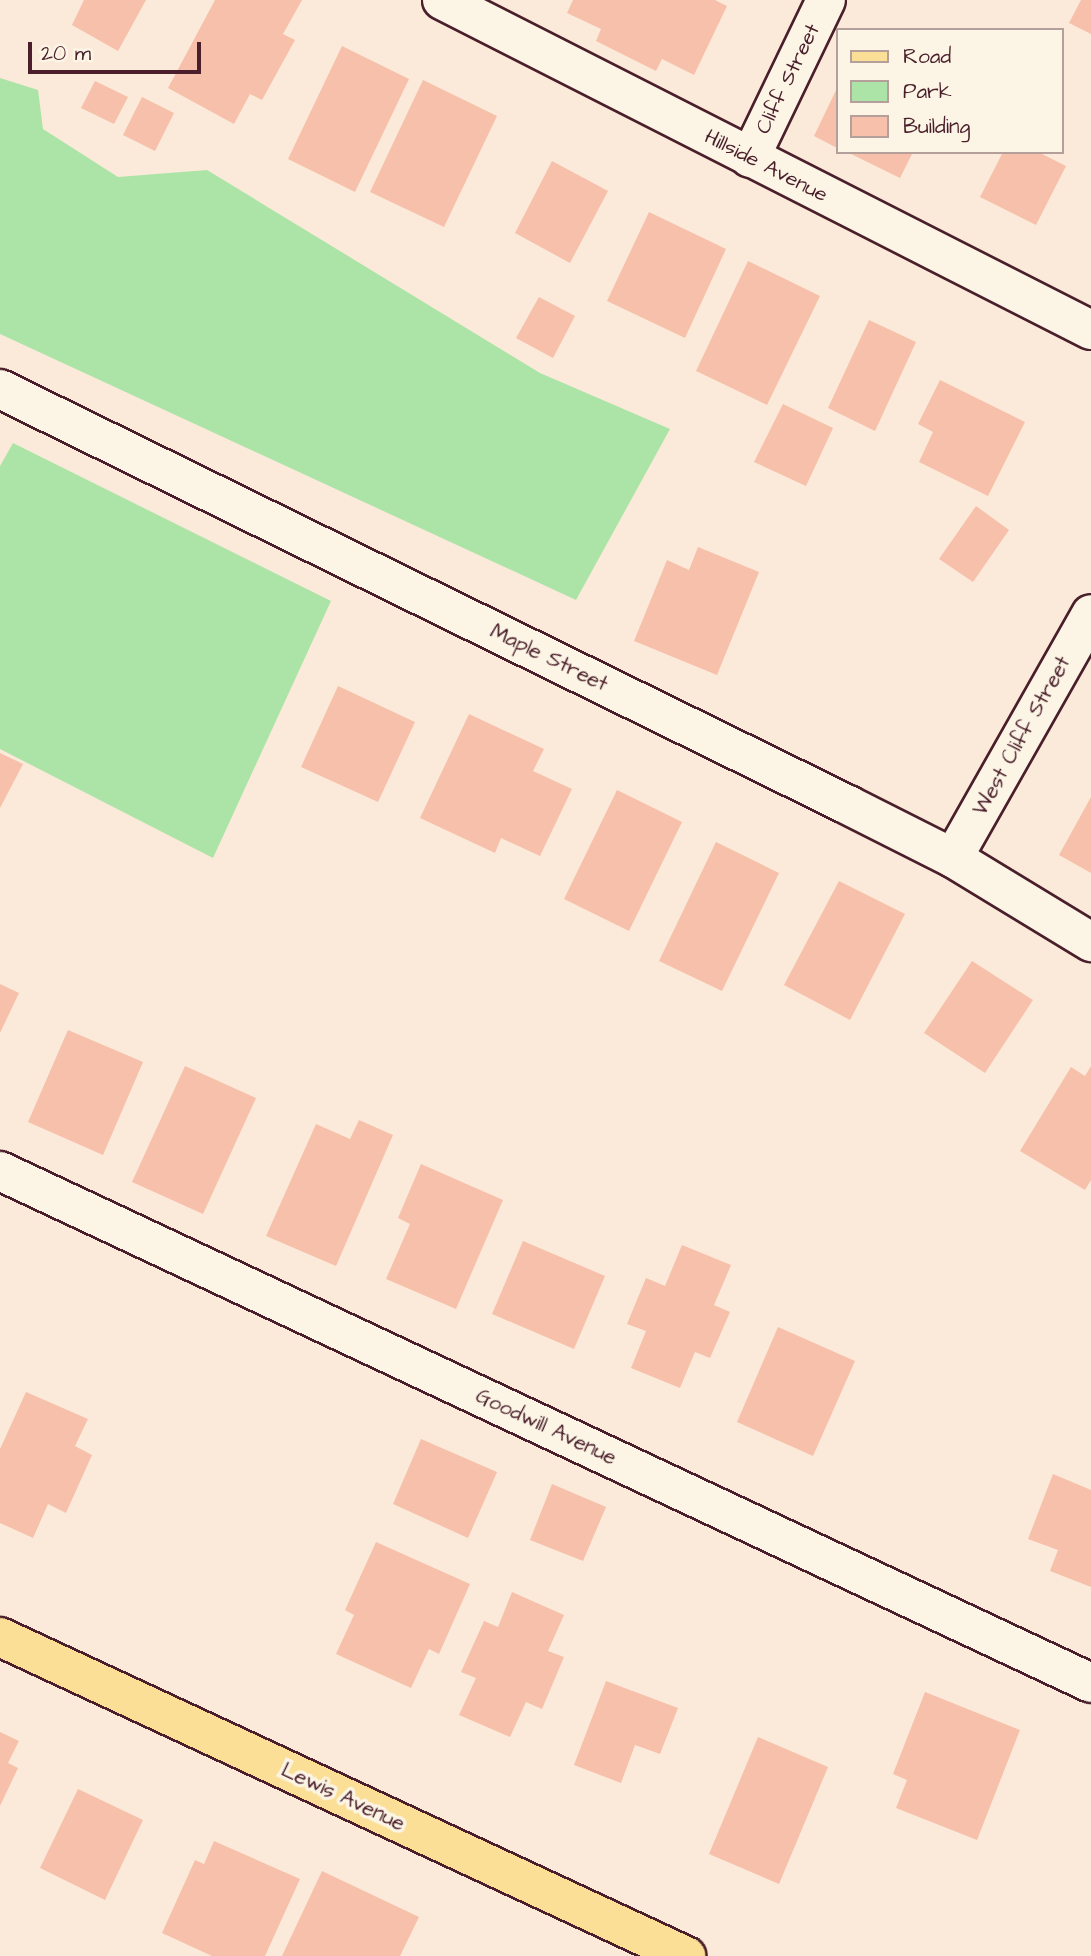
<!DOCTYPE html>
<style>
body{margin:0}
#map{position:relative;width:1091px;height:1956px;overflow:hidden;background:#fbead9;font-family:"Architects Daughter",sans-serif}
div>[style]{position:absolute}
.green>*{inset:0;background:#ace4a8}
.building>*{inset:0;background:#f7c0ab}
.roads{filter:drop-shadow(2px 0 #4a1f2b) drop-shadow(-2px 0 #4a1f2b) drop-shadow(0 2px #4a1f2b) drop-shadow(0 -2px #4a1f2b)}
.minor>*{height:38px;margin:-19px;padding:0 19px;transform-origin:19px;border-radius:19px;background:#fcf5e5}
.major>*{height:38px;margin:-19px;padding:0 19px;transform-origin:19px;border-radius:19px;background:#fbdf96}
span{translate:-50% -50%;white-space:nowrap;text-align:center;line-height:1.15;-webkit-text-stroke:7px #fcf5e5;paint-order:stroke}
.street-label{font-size:21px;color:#4a1f2b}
.legend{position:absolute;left:836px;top:28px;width:228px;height:126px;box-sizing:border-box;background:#fcf5e5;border:2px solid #b59f9b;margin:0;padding:9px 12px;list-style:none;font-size:21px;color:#4a1f2b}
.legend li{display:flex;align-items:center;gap:14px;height:35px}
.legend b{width:35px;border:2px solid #b59f9b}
.scale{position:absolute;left:28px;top:42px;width:173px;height:32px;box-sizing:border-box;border:4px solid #4a1f2b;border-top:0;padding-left:9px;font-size:21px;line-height:24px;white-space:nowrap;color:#4a1f2b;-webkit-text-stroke:5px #fcf5e5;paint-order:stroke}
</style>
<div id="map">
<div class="green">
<div style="clip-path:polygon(0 78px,38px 90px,43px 129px,118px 177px,207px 170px,540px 373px,670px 429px,576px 600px,0 334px)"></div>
<div style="clip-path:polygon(13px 443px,331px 601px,213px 858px,0 749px,0 466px)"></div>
</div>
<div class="building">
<div style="clip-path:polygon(84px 0,146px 0,118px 51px,72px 25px)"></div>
<div style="clip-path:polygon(215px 0,302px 0,283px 34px,295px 40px,262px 100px,250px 94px,234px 124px,168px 88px)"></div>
<div style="clip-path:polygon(573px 0,715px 0,727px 6px,694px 75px,662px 59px,656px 71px,596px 41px,601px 29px,567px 13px)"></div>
<div style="clip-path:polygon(1081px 0,1091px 0,1091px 34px,1069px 23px)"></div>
<div style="clip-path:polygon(342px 46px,409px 79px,355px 192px,288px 159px)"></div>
<div style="clip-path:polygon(423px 80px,497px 116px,444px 227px,370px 192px)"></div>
<div style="clip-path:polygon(95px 81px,128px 97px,114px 124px,81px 108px)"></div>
<div style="clip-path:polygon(837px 88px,837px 148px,814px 136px)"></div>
<div style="clip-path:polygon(142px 97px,174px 113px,155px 151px,123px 135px)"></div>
<div style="clip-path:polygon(847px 152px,913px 152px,900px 178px)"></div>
<div style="clip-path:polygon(1003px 152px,1038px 152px,1066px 166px,1036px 225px,980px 197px)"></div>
<div style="clip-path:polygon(552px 161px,608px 191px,570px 263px,515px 233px)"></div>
<div style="clip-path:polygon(649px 212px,726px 249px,685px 338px,607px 301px)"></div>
<div style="clip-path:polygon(748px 261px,820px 296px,767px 405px,696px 371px)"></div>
<div style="clip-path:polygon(539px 297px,575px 316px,553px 358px,516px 338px)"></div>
<div style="clip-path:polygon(869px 320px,916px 342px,875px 431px,828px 408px)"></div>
<div style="clip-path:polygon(940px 380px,1025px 422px,988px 496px,919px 462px,933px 432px,918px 424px)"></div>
<div style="clip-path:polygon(783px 404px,833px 428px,806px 486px,754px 462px)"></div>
<div style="clip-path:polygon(976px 506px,1009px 530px,973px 582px,939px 559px)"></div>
<div style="clip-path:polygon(698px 547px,759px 572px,717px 675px,634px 641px,667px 560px,689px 570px)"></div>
<div style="clip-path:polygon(338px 686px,415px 722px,378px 802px,301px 767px)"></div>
<div style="clip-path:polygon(469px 714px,544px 749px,533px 771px,572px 789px,540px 856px,501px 838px,495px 853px,420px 818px)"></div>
<div style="clip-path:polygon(0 753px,23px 764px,0 808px)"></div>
<div style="clip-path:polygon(617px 790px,682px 822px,629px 931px,564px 899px)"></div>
<div style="clip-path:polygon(1091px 797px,1091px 873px,1059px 855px)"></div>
<div style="clip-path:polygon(716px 842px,779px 873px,722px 991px,659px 961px)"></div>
<div style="clip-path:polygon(839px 881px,905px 914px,850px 1020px,784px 985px)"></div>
<div style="clip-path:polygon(972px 961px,1033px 1000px,985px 1073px,924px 1033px)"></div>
<div style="clip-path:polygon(0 984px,19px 993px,0 1033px)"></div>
<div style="clip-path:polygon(68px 1030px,143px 1062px,103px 1155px,28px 1122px)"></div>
<div style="clip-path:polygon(185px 1066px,256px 1098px,203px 1214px,132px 1182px)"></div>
<div style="clip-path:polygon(1091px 1066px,1091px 1180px,1085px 1190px,1020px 1151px,1071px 1067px,1085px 1076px)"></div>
<div style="clip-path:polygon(359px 1120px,393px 1135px,336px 1266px,266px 1236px,316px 1124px,350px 1139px)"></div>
<div style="clip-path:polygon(421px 1164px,503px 1200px,456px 1309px,386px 1279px,410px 1224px,398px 1218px)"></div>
<div style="clip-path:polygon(523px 1241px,605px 1276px,574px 1349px,492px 1314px)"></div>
<div style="clip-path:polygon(682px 1245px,731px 1265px,714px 1305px,730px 1312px,710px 1358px,695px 1352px,680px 1388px,631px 1368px,646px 1331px,627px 1324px,646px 1278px,665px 1286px)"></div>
<div style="clip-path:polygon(778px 1327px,855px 1361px,813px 1456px,737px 1422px)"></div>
<div style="clip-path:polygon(26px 1392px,88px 1419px,75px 1446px,92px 1455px,66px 1513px,48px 1504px,33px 1538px,0 1523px,0 1449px)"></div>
<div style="clip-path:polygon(421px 1439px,497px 1472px,468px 1538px,393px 1504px)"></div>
<div style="clip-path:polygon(1053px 1474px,1091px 1490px,1091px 1587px,1050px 1571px,1058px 1550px,1028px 1539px)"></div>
<div style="clip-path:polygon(552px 1484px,606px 1507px,583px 1561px,530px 1540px)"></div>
<div style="clip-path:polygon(376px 1542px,470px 1584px,439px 1654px,429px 1649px,411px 1688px,336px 1654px,354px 1615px,345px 1610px)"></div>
<div style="clip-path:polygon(512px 1592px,564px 1615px,548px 1651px,564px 1657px,542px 1709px,526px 1702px,510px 1737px,459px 1715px,476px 1678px,461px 1672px,484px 1621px,498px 1627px)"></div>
<div style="clip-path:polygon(606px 1681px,678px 1708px,660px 1754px,635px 1745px,621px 1783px,574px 1765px)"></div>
<div style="clip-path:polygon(925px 1692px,1020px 1730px,977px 1840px,896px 1808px,907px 1780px,893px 1774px)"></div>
<div style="clip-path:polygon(0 1732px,19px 1741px,8px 1763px,18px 1768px,0 1806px)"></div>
<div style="clip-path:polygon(758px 1737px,828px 1767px,779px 1884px,709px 1854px)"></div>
<div style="clip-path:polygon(78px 1789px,143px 1820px,105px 1900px,40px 1868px)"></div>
<div style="clip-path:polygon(214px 1841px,300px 1879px,265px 1956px,212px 1956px,162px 1933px,195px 1860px,204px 1864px)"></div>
<div style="clip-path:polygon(322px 1871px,419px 1917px,400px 1956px,282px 1956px)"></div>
</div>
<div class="roads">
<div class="minor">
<div style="left:442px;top:0;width:728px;rotate:26.95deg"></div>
<div style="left:750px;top:158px;width:175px;rotate:-64.3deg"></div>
<div style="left:0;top:389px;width:945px;rotate:26.13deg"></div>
<div style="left:848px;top:805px;width:118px;rotate:26.8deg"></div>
<div style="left:953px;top:858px;width:162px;rotate:31.3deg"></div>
<div style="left:953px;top:858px;width:280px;rotate:-60.5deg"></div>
<div style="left:0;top:1171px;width:1205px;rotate:25.14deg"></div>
</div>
<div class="major">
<div style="left:0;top:1637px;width:757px;rotate:24.94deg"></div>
</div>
</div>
<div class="street-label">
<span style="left:788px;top:79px;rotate:-64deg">Cliff Street</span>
<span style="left:766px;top:166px;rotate:27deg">Hillside Avenue</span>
<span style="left:549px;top:658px;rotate:26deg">Maple Street</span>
<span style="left:1022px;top:736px;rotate:-61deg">West Cliff Street</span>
<span style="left:546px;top:1427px;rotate:25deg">Goodwill Avenue</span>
<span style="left:343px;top:1797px;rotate:25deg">Lewis Avenue</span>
</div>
<ul class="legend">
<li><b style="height:9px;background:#fbdf96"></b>Road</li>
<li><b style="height:19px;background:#ace4a8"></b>Park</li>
<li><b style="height:19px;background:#f7c0ab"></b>Building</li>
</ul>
<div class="scale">20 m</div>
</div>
